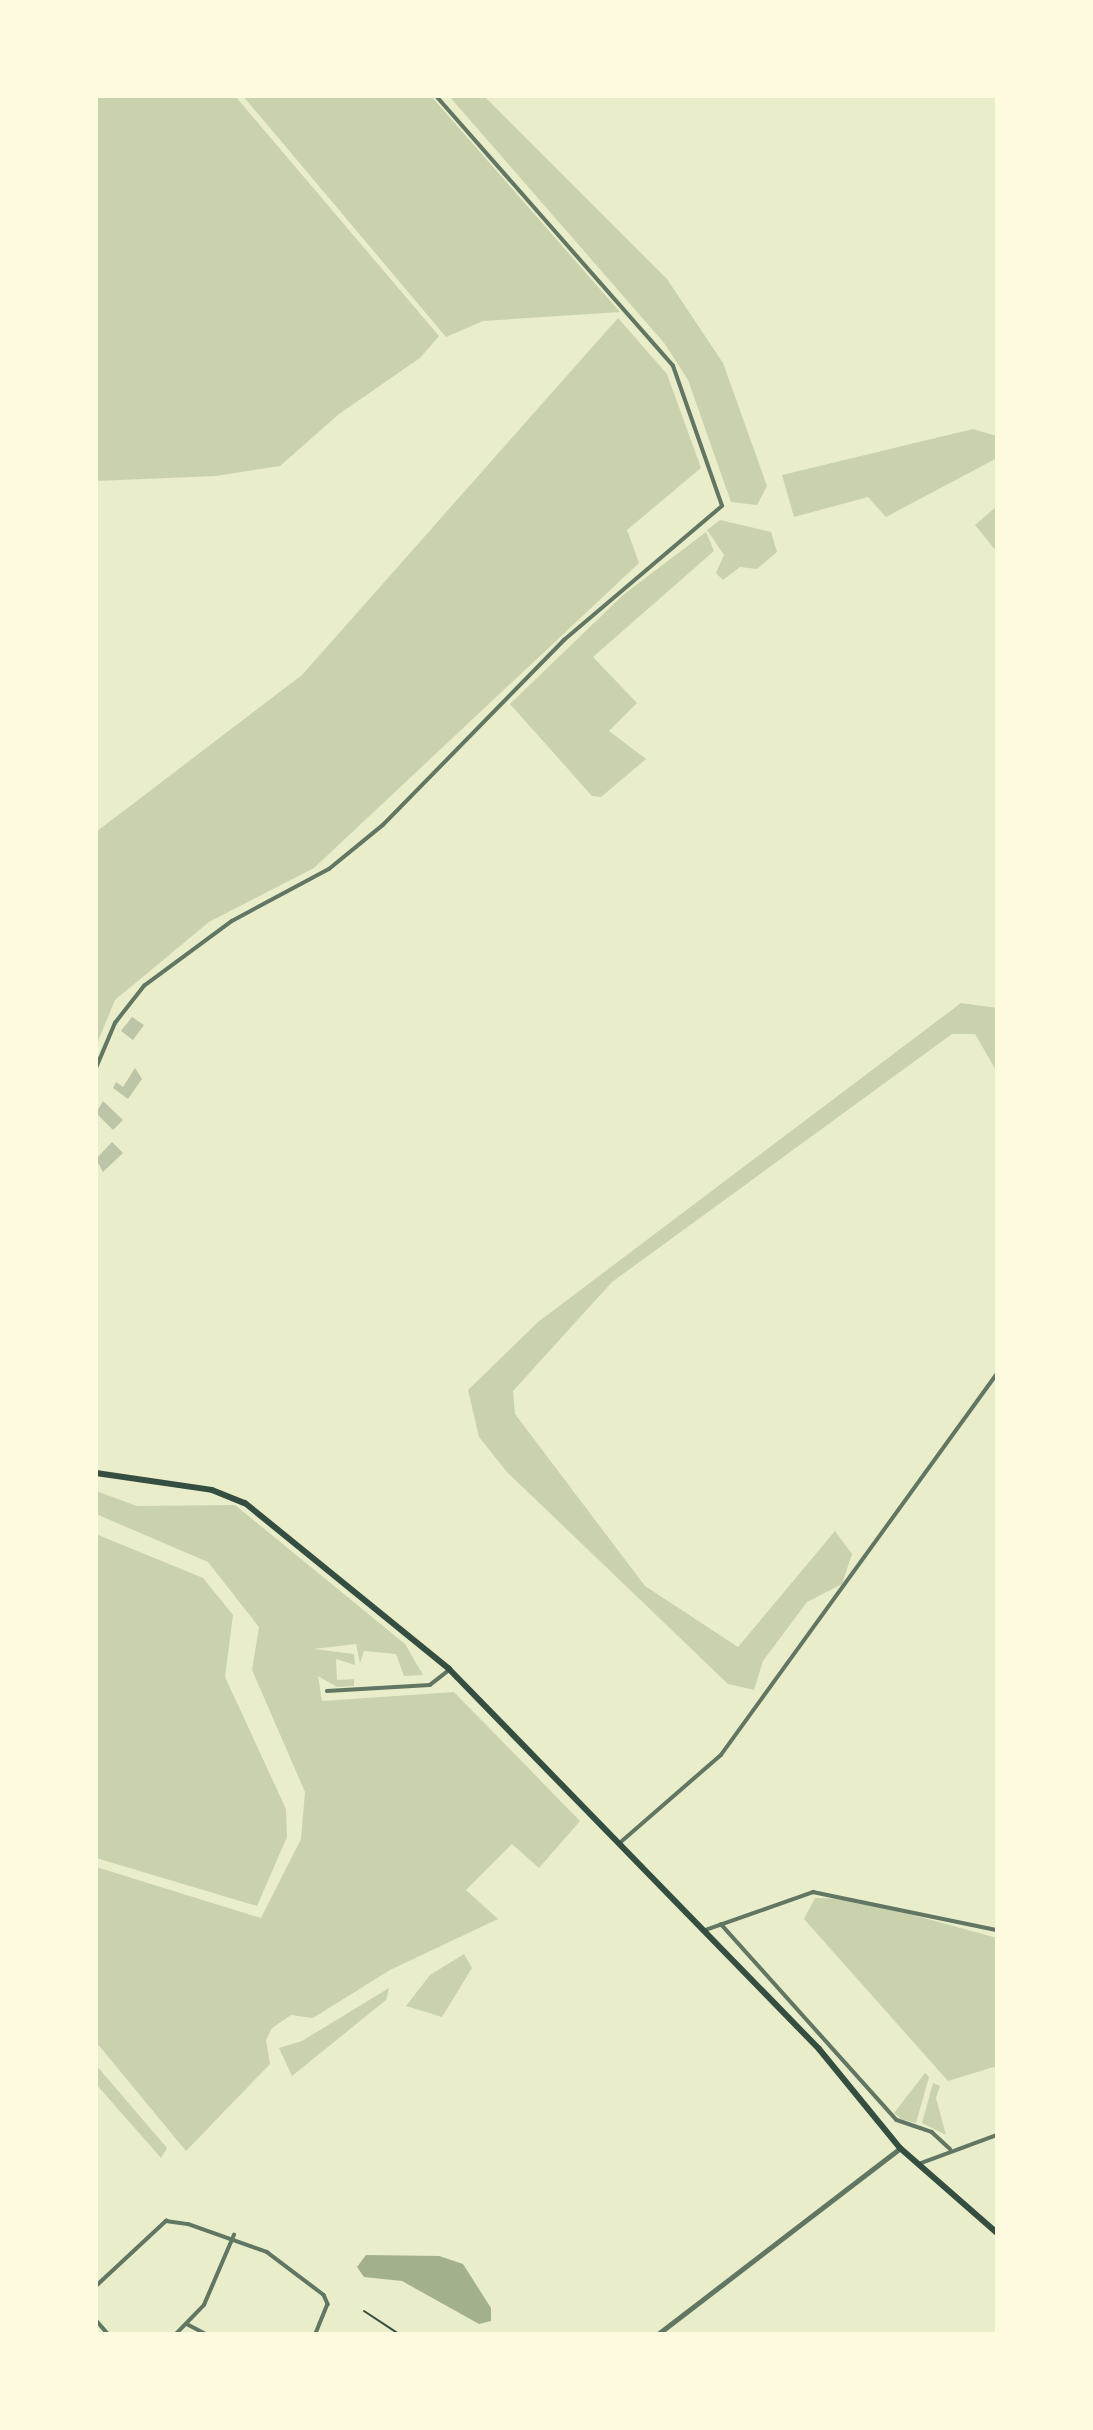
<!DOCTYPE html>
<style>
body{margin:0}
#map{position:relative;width:1093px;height:2430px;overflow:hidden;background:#e9edc9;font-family:"Asap Condensed",sans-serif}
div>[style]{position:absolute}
.green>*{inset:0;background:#cad2ad}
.water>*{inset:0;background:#a3b18a}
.building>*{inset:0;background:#bcc5a7}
.path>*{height:2px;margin:-1px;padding:0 1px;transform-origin:1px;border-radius:1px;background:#344e41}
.minor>*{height:3.5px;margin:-1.75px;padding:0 1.75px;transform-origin:1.75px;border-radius:1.75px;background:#617663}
.tertiary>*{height:4.5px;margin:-2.25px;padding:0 2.25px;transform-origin:2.25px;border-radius:2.25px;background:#617663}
.primary>*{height:6px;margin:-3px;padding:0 3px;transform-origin:3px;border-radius:3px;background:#344e41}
span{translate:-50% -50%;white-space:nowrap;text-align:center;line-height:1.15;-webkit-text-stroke:5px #fefae0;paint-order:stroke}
.frame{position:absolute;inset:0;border:98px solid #fefae0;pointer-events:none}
</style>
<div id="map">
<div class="green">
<div style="clip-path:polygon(96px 96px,235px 96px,439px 336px,420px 358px,339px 414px,280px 466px,216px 476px,96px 481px)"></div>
<div style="clip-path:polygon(243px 96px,431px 96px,620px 312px,483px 321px,446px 337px)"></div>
<div style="clip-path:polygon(449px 96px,484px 96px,667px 279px,723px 363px,767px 486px,757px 505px,731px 502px,688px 380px,665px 344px)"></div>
<div style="clip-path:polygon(618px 318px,667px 374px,701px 468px,627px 530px,639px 563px,314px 868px,209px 922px,115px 1000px,96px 1046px,96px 832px,302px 675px)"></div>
<div style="clip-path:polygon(973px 429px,997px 436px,997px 458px,886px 517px,868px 497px,794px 517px,782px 475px)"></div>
<div style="clip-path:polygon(997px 506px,997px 552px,975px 525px)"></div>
<div style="clip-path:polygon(720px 520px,771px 532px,777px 552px,757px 569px,740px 567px,723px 580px,716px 573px,724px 555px,707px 530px)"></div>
<div style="clip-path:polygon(706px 532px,714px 551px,593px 657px,637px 703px,609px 731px,646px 759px,601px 797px,592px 796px,510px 704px,623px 595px)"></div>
<div style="clip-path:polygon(961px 1003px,997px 1008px,997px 1072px,975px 1034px,952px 1034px,612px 1282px,513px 1391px,515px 1414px,645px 1586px,738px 1647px,835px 1531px,852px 1554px,842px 1584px,807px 1602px,763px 1661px,754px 1690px,728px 1684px,507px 1472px,479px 1437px,468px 1390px,538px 1322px)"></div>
<div style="clip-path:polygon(96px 1491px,137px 1506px,235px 1505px,405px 1644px,423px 1675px,404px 1676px,396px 1654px,364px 1651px,360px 1663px,356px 1644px,314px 1649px,354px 1654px,355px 1665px,336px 1659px,337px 1680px,354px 1679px,354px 1686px,337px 1687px,318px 1676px,322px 1701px,454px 1692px,580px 1821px,539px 1868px,512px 1844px,466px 1890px,498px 1919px,390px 1970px,313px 2018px,291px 2015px,272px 2028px,266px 2040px,270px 2064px,186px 2151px,96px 2042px,96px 1867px,261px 1918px,301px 1839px,305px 1792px,252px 1670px,259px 1627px,208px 1562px,96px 1514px)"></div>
<div style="clip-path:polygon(96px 1534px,203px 1578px,233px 1615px,225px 1677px,286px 1809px,287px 1837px,257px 1906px,96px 1858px)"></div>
<div style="clip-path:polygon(815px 1898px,855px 1899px,997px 1938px,997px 2066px,948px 2081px,804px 1919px)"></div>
<div style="clip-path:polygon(464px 1954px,472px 1968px,442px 2017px,406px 2006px,430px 1975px)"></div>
<div style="clip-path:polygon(389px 1988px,386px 2000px,292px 2076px,279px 2048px,302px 2041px)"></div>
<div style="clip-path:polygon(96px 2065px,167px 2148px,161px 2158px,96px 2084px)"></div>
<div style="clip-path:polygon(925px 2073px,929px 2077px,916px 2123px,901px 2119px,894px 2113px)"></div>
<div style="clip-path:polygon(933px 2083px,940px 2086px,936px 2098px,946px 2135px,922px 2123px)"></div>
</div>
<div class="water">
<div style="clip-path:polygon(366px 2255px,439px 2256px,463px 2264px,491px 2308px,491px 2321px,479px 2324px,402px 2281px,364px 2277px,357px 2267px)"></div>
</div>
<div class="building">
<div style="clip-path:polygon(132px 1017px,144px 1025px,133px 1040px,121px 1031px)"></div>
<div style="clip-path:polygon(135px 1068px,142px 1079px,128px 1099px,113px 1088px,116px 1082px,123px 1087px)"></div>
<div style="clip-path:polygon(103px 1101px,123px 1120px,113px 1130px,96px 1113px)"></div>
<div style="clip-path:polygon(112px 1142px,123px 1153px,103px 1172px,96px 1159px)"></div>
</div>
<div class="path">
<div style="left:364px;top:2311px;width:42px;rotate:33.3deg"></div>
</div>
<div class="minor">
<div style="left:96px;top:1068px;width:49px;rotate:-67.1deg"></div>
<div style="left:115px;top:1023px;width:47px;rotate:-51.9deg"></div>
<div style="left:144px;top:986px;width:109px;rotate:-36.5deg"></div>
<div style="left:232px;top:921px;width:110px;rotate:-28.2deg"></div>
<div style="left:329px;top:869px;width:70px;rotate:-39.2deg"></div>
<div style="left:383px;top:825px;width:259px;rotate:-45.6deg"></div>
<div style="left:564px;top:640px;width:207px;rotate:-40.3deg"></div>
<div style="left:722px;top:506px;width:148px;rotate:-109.3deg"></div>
<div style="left:673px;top:366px;width:359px;rotate:-131.3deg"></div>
<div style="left:327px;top:1691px;width:103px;rotate:-3.3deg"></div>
<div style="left:430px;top:1685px;width:24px;rotate:-38deg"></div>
<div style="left:622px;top:1841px;width:131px;rotate:-41deg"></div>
<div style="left:721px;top:1755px;width:470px;rotate:-54.1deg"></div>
<div style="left:721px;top:1924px;width:263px;rotate:48.1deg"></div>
<div style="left:897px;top:2120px;width:37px;rotate:19deg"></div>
<div style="left:932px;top:2132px;width:25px;rotate:43deg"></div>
<div style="left:703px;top:1931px;width:117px;rotate:-19.5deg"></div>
<div style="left:813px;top:1892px;width:188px;rotate:11.7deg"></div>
<div style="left:919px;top:2164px;width:83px;rotate:-20.4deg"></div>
<div style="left:96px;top:2286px;width:96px;rotate:-42.9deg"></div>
<div style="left:166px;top:2221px;width:22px;rotate:8deg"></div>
<div style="left:188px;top:2224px;width:84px;rotate:19.5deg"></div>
<div style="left:267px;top:2252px;width:71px;rotate:37deg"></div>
<div style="left:324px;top:2295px;width:10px;rotate:66deg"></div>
<div style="left:328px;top:2304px;width:32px;rotate:112deg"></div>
<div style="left:96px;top:2320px;width:18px;rotate:49deg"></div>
<div style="left:187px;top:2324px;width:21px;rotate:28deg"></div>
<div style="left:176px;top:2334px;width:40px;rotate:-46deg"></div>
<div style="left:204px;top:2305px;width:76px;rotate:-66.8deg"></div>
</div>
<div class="tertiary">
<div style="left:658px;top:2334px;width:305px;rotate:-37.5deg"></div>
</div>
<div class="primary">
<div style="left:96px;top:1473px;width:117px;rotate:8.3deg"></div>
<div style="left:212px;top:1490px;width:35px;rotate:22deg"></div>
<div style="left:245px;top:1503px;width:263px;rotate:39.1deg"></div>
<div style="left:449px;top:1669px;width:530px;rotate:45.76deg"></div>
<div style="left:819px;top:2049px;width:128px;rotate:50.7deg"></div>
<div style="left:900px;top:2148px;width:129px;rotate:41.2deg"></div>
</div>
<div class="frame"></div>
</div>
